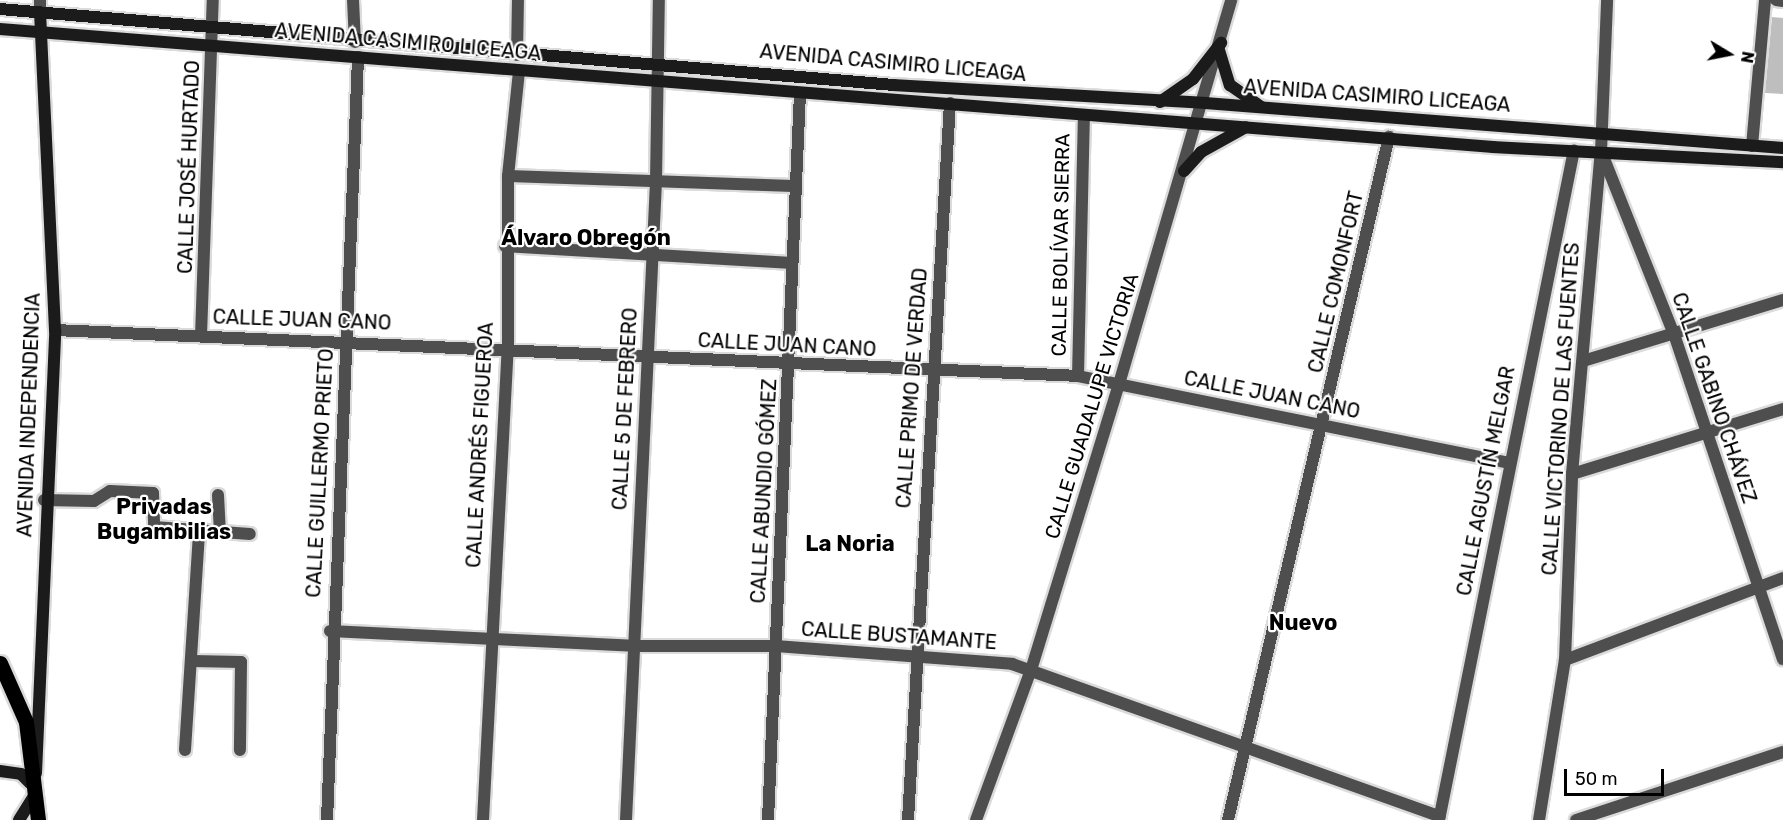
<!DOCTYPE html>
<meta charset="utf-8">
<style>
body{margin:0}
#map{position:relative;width:1783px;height:820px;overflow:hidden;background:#fff;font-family:Rubik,sans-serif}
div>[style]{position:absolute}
.building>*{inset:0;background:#bebebe}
.roads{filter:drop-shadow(2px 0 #dbdbdb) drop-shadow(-2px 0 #dbdbdb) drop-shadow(0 2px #dbdbdb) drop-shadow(0 -2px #dbdbdb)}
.minor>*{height:12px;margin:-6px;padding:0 6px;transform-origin:6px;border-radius:6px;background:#4e4e4e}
.tertiary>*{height:12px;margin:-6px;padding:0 6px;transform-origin:6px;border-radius:6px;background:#4e4e4e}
.secondary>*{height:12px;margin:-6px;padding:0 6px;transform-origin:6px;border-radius:6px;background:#1b1b1b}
.primary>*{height:15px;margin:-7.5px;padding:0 7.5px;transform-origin:7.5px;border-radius:7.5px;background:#000}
span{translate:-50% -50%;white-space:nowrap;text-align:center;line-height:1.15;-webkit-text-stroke:4.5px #fff;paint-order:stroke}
.street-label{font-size:20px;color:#000}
.quarter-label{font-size:22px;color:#000;font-weight:700}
.north{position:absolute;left:1699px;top:24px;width:60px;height:60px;-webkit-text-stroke:4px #fff;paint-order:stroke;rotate:100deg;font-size:16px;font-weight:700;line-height:24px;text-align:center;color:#000}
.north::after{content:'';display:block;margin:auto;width:21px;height:27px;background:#000;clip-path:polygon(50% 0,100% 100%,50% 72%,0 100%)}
.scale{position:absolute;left:1564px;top:769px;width:100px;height:27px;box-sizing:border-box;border:3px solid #000;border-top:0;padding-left:8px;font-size:18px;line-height:21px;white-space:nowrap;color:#000;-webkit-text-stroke:4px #fff;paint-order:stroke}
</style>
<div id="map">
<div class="building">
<div style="clip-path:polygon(1772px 17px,1783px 18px,1783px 94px,1765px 93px)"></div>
</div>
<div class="roads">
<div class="minor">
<div style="left:353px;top:0;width:42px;rotate:87.3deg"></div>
<div style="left:1776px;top:0;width:7px;rotate:8deg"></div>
<div style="left:517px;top:55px;width:55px;rotate:-89deg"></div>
<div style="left:1752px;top:146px;width:147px;rotate:-84.9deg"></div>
<div style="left:1603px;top:156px;width:192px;rotate:68.3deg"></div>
<div style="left:1674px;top:334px;width:343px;rotate:71.5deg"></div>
<div style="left:508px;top:176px;width:286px;rotate:2deg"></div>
<div style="left:505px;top:246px;width:286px;rotate:3.4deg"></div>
<div style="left:55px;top:330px;width:1024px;rotate:2.57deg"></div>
<div style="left:1078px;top:376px;width:440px;rotate:11.4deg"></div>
<div style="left:201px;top:336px;width:336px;rotate:-88deg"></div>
<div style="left:1583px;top:361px;width:209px;rotate:-17deg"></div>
<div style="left:1078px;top:376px;width:260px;rotate:-88.7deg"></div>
<div style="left:1572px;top:474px;width:221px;rotate:-17.1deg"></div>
<div style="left:218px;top:495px;width:37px;rotate:87deg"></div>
<div style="left:44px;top:500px;width:50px;rotate:1.1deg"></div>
<div style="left:94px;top:501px;width:19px;rotate:-32deg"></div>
<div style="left:110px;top:491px;width:43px;rotate:2.7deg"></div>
<div style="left:153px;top:493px;width:34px;rotate:88deg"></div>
<div style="left:154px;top:527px;width:96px;rotate:4.2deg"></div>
<div style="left:330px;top:631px;width:303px;rotate:2.8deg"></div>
<div style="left:633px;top:646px;width:142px"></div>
<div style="left:775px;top:646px;width:238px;rotate:4.3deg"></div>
<div style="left:1012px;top:664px;width:454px;rotate:19.6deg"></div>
<div style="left:1565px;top:660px;width:233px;rotate:-20.6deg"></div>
<div style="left:193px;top:661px;width:48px;rotate:1.2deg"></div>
<div style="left:241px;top:662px;width:88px;rotate:90.7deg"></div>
<div style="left:185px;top:750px;width:219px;rotate:-86.3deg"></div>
<div style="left:327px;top:820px;width:764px;rotate:-87.67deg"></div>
<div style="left:483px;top:820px;width:471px;rotate:-87deg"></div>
<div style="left:508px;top:350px;width:174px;rotate:-90deg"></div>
<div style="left:508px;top:176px;width:105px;rotate:-84deg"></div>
<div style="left:768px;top:820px;width:728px;rotate:-87.48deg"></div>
<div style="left:908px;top:820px;width:718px;rotate:-86.65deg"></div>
<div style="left:1228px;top:820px;width:702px;rotate:-76.74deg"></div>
<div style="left:1439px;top:820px;width:683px;rotate:-78.61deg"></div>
<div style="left:1539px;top:820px;width:162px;rotate:-80.8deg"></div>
<div style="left:1565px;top:660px;width:186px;rotate:-87.8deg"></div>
<div style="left:1572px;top:474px;width:323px;rotate:-84.9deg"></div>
<div style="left:1601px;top:152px;width:152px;rotate:-87.7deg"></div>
<div style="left:1576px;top:820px;width:218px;rotate:-18.2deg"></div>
</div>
<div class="tertiary">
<div style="left:40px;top:0;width:13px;rotate:90deg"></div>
<div style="left:626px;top:820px;width:640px;rotate:-87.31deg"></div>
<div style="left:656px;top:181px;width:181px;rotate:-89.1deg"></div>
<div style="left:976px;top:820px;width:160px;rotate:-69.9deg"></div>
<div style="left:1031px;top:670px;width:299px;rotate:-72.9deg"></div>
<div style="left:1119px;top:384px;width:400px;rotate:-73.7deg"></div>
</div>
<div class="secondary">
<div style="left:0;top:9px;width:897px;rotate:4.86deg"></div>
<div style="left:894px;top:85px;width:312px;rotate:3.3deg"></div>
<div style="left:1205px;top:103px;width:580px;rotate:4.45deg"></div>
<div style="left:0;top:29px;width:1498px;rotate:4.52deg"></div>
<div style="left:1493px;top:147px;width:290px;rotate:3deg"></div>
<div style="left:1219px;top:50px;width:37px;rotate:73deg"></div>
<div style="left:1230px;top:85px;width:38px;rotate:35deg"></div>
<div style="left:1160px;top:102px;width:40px;rotate:-34.9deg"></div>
<div style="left:1193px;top:79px;width:46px;rotate:-52.1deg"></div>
<div style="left:1184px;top:171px;width:25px;rotate:-48deg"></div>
<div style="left:1201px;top:152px;width:51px;rotate:-29.1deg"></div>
<div style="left:0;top:771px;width:21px;rotate:8deg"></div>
<div style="left:21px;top:774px;width:13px;rotate:45deg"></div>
<div style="left:36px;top:773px;width:443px;rotate:-87.5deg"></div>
<div style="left:55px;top:330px;width:317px;rotate:-92.7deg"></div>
<div style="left:19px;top:820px;width:28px;rotate:-58deg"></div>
</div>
<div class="primary">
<div style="left:0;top:663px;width:64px;rotate:66.2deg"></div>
<div style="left:26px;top:722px;width:99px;rotate:83deg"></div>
</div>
</div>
<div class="street-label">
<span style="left:408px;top:42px;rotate:5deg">AVENIDA CASIMIRO LICEAGA</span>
<span style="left:893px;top:63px;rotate:5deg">AVENIDA CASIMIRO LICEAGA</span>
<span style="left:1377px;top:96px;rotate:4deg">AVENIDA CASIMIRO LICEAGA</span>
<span style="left:189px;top:167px;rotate:-88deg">CALLE JOSÉ HURTADO</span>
<span style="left:1061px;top:245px;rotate:-89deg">CALLE BOLÍVAR SIERRA</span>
<span style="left:1336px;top:282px;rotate:-77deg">CALLE COMONFORT</span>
<span style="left:302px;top:320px;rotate:2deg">CALLE JUAN CANO</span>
<span style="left:787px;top:345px;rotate:3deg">CALLE JUAN CANO</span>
<span style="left:912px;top:388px;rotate:-86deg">CALLE PRIMO DE VERDAD</span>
<span style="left:1272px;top:395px;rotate:11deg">CALLE JUAN CANO</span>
<span style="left:1714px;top:398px;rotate:71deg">CALLE GABINO CHÁVEZ</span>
<span style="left:1092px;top:406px;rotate:-73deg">CALLE GUADALUPE VICTORIA</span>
<span style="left:625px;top:409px;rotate:-87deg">CALLE 5 DE FEBRERO</span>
<span style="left:1561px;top:409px;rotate:-86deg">CALLE VICTORINO DE LAS FUENTES</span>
<span style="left:29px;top:415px;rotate:-88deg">AVENIDA INDEPENDENCIA</span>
<span style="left:480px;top:445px;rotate:-87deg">CALLE ANDRÉS FIGUEROA</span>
<span style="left:320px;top:473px;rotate:-87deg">CALLE GUILLERMO PRIETO</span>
<span style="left:1486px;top:481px;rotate:-79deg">CALLE AGUSTÍN MELGAR</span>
<span style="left:764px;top:491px;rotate:-87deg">CALLE ABUNDIO GÓMEZ</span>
<span style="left:899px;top:636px;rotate:4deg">CALLE BUSTAMANTE</span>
</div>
<div class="quarter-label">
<span style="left:586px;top:238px">Álvaro Obregón</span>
<span style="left:164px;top:519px">Privadas<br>Bugambilias</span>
<span style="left:850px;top:544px">La Noria</span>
<span style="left:1303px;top:623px">Nuevo</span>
</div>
<div class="north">N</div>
<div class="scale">50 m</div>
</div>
